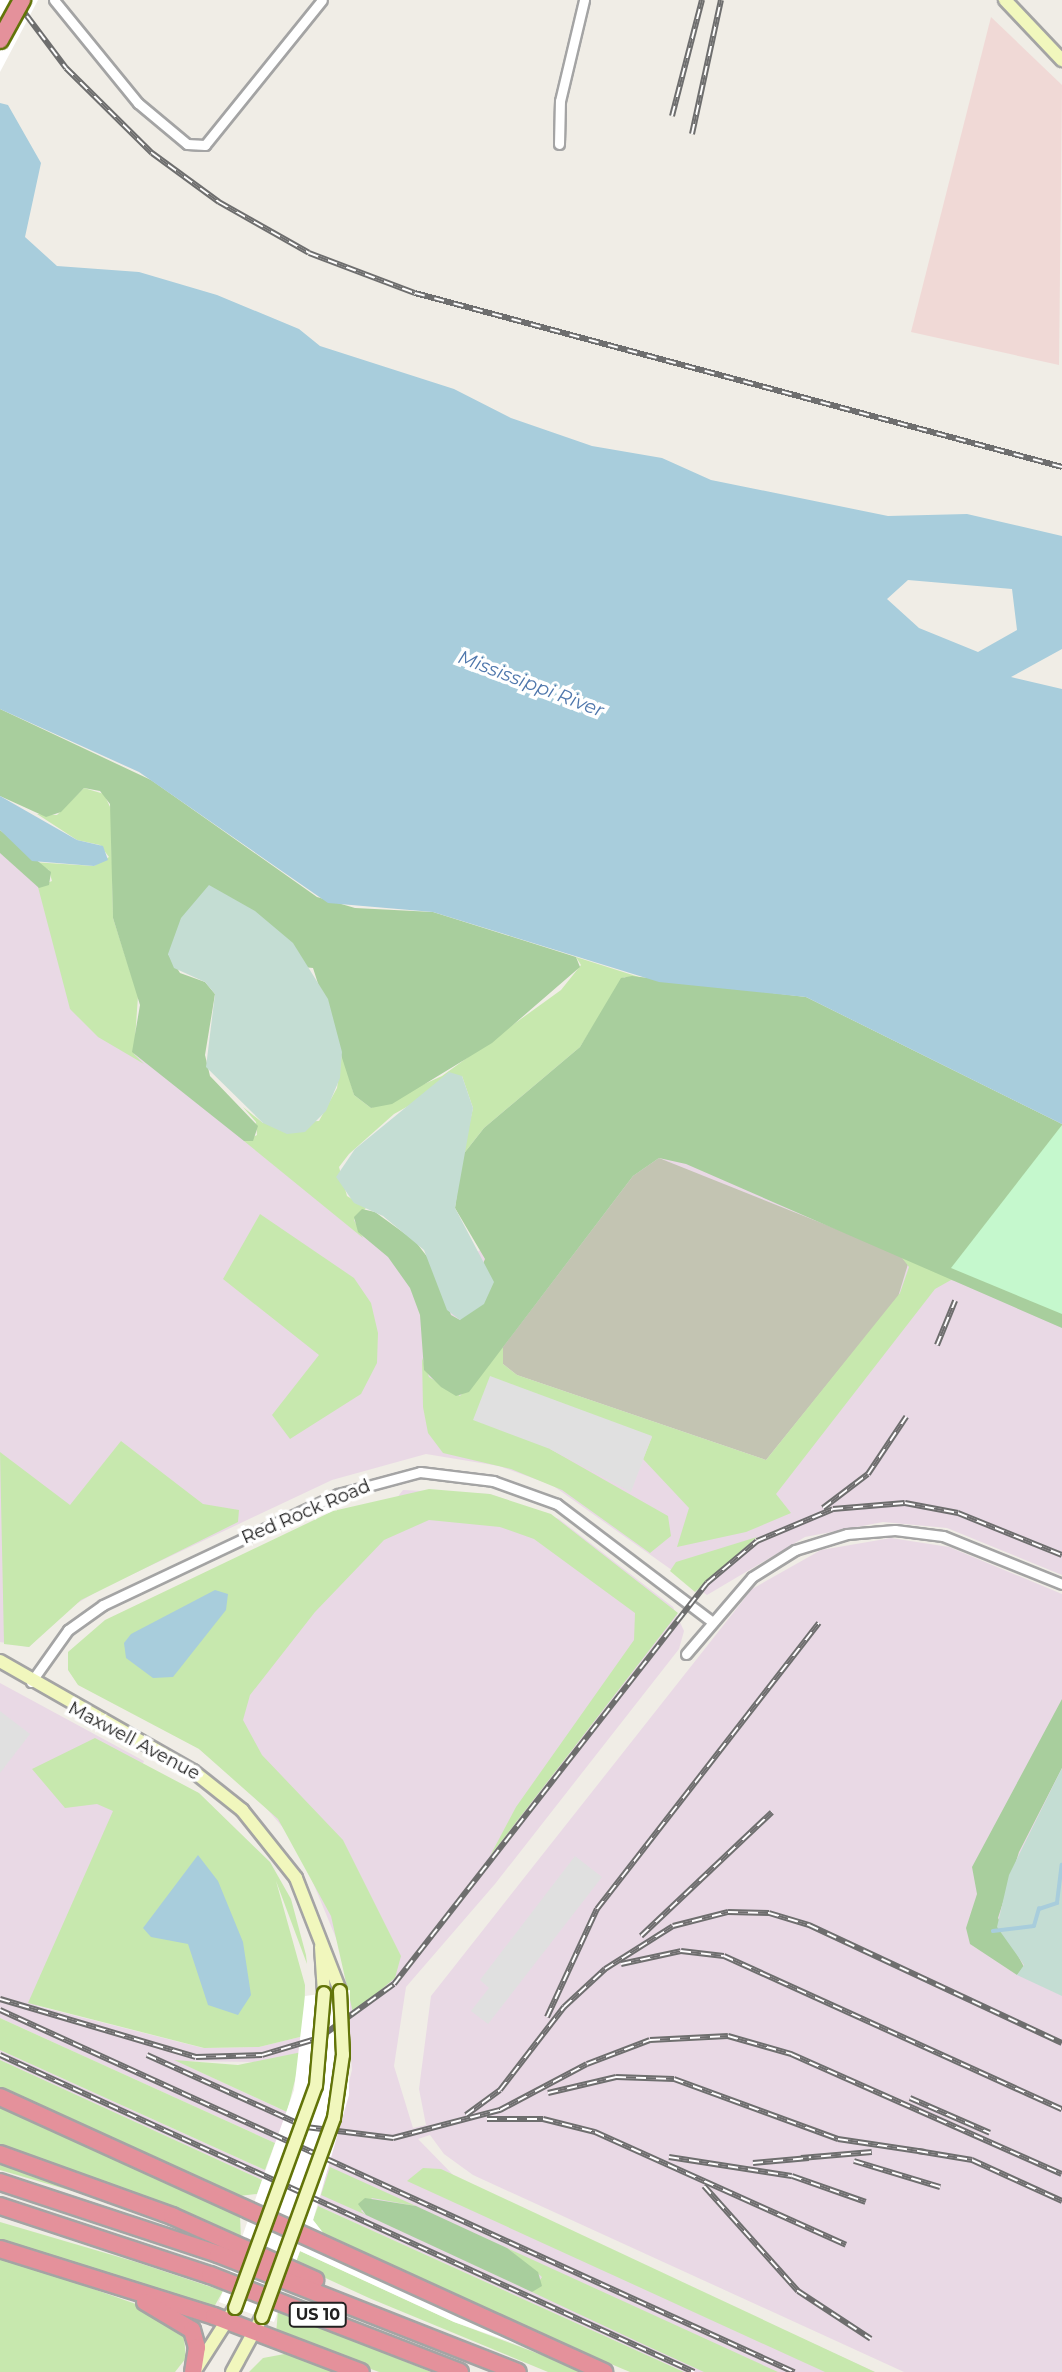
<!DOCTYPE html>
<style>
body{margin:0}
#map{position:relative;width:1062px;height:2372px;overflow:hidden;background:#f0ede6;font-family:Montserrat,sans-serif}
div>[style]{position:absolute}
.commercial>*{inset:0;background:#f0d9d6}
.industrial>*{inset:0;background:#e9d9e5}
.construction>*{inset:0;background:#c3c4b2}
.grass>*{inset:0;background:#c7e8ae}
.forest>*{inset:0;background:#a8ce9d}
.wetland>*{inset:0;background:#c4ddd3}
.park>*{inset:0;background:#c5f8cd}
.parking>*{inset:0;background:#e0e0e0}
.water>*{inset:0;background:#a8cddc}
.pier>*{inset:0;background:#fff}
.stream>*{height:3.5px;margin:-1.75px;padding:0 1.75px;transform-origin:1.75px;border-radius:1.75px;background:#a8cddc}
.roads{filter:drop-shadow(2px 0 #a4a4a4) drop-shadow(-2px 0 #a4a4a4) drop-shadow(0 2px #a4a4a4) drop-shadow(0 -2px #a4a4a4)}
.street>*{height:9px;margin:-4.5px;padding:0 4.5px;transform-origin:4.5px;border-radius:4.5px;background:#fff}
.secondary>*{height:12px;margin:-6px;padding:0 6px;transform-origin:6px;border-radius:6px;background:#f1f7bd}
.highway>*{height:16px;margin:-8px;padding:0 8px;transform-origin:8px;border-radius:8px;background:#e4919b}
.rail>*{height:6px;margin-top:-3px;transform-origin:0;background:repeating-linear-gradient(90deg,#fff 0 10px,#6e6e6e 0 20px);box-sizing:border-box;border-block:2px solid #6e6e6e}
.bridges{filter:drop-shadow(2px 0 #627409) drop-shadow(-2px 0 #627409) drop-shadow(0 2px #627409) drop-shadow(0 -2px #627409)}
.secondary-bridge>*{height:12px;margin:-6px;padding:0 6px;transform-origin:6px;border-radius:6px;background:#f1f7bd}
.highway-bridge>*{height:16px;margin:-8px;padding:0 8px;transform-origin:8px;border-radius:8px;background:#e4919b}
span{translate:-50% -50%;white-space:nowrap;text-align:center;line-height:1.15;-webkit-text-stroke:7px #fff;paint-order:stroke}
.shield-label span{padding:2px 5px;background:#fff;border:2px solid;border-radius:5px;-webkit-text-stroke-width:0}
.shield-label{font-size:16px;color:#202020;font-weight:700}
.street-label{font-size:18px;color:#202020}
.water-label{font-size:19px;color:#4f77ac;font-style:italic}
</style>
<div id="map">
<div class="commercial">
<div style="clip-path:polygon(991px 17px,1062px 85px,1059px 365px,911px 332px)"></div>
</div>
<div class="industrial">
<div style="clip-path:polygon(0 849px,47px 886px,73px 1000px,433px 1281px,648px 1140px,1062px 1314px,1062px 1575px,947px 1528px,883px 1522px,805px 1537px,707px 1595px,552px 1485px,499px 1466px,426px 1454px,332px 1480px,101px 1589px,66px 1610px,29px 1647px,0 1642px)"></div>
<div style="clip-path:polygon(403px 1490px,490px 1494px,559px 1519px,673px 1607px,684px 1631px,679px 1649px,495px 1884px,406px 1987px,394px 2066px,413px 2128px,426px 2125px,419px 2089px,431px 1996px,752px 1589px,821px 1550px,891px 1538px,949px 1547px,1062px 1594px,1062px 2372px,904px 2372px,473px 2175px,444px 2154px,430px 2135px,418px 2139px,460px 2182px,875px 2372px,684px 2372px,318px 2206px,352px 2070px,343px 1955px,297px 1844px,250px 1789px,199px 1749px)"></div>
<div style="clip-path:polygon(0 1683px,144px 1761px,37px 2006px,203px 2048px,259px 2047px,304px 2036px,302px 2052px,265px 2062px,177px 2061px,287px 2112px,275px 2143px,0 2018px)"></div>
<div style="clip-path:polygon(0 2050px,265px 2170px,262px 2180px,0 2060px)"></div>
</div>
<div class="construction">
<div style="clip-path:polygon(659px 1158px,899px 1254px,908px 1264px,898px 1297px,766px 1460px,517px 1375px,503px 1364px,503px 1347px,633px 1176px)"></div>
</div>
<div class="grass">
<div style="clip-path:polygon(84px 788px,104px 794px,111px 809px,113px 918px,138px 996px,134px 1054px,144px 1064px,98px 1037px,70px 1009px,38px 887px,52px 881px,49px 870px,32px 862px,94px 866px,109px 857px,100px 845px,77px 840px,37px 814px,57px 815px)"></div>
<div style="clip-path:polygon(576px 957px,642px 978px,624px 977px,580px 1047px,484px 1128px,462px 1156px,473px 1108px,462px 1076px,394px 1114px,349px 1154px,339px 1167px,347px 1196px,366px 1208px,354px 1220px,363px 1238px,244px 1141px,257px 1135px,256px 1122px,243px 1107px,263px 1123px,319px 1121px,337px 1088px,342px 1052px,354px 1095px,371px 1108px,442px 1076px,561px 990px,581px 965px)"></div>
<div style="clip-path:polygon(260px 1214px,354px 1278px,371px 1303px,378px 1333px,377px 1363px,361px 1394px,290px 1439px,272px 1415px,319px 1355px,223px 1279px)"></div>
<div style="clip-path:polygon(899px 1254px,968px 1283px,951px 1280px,935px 1289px,776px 1494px,791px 1513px,746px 1532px,677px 1547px,689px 1508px,643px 1459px,652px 1437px,550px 1449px,668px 1516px,671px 1536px,650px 1553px,562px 1490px,511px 1469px,443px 1453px,428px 1433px,423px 1407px,422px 1358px,429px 1377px,460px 1396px,503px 1347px,503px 1364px,517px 1375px,766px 1460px,900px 1293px,909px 1267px)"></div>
<div style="clip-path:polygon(121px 1441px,203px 1504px,239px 1510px,238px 1522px,81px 1600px,29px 1647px,4px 1644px,0 1452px,70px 1505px)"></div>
<div style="clip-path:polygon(429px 1489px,490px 1494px,551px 1514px,678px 1613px,490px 1856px,516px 1807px,634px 1640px,635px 1613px,534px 1539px,500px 1527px,429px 1520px,384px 1540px,315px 1612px,250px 1695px,243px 1720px,262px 1755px,343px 1840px,401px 1956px,395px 1978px,353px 2013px,331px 1916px,278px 1819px,199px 1749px,78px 1685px,68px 1670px,68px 1652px,105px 1620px,333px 1511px)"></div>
<div style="clip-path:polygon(757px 1537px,695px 1592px,670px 1571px,676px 1562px)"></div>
<div style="clip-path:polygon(95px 1738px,199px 1793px,270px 1862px,291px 1899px,306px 1955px,307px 1964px,276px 1881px,305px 1985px,304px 2036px,259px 2047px,204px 2048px,28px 2003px,113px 1811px,97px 1804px,65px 1808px,32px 1769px)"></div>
<div style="clip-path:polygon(0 2018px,275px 2143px,265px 2170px,0 2050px)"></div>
<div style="clip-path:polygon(302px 2052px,287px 2112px,174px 2060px,238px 2065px)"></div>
<div style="clip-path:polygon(0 2060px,262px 2180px,257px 2194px,239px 2196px,0 2087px)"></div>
<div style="clip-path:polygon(0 2103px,240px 2215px,241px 2241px,0 2148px)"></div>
<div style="clip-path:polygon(0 2161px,165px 2218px,0 2170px)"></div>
<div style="clip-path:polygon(330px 2167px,416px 2206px,372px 2198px,361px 2211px,366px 2215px,321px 2195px)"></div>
<div style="clip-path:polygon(423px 2168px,441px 2169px,875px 2372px,825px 2372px,407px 2181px)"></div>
<div style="clip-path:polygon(318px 2206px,684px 2372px,630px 2372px,556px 2341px,324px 2234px,313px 2220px)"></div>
<div style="clip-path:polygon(0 2222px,136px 2262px,223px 2291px,214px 2307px,0 2239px)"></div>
<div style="clip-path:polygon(507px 2248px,778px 2372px,704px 2372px,645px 2345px,532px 2292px,542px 2277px)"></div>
<div style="clip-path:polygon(300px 2251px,454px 2322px,587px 2372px,548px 2372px,369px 2298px,295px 2264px)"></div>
<div style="clip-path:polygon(0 2256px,150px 2309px,183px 2328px,186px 2358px,175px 2372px,0 2372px)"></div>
<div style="clip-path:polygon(278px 2311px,323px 2328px,431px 2372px,379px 2372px,276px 2334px)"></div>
<div style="clip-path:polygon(290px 2353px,346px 2372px,249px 2372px,263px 2358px)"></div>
</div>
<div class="forest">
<div style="clip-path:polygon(0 709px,151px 780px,317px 897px,355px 908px,433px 912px,576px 957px,580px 967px,492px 1043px,392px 1104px,371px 1108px,354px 1095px,313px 968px,168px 954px,180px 973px,205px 982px,215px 994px,205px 1055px,210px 1076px,258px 1126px,253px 1141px,244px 1141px,132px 1052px,140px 1005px,113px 918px,110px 804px,100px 791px,84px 788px,61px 812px,46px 817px,0 796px)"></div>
<div style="clip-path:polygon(0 830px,51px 872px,49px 885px,39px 888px,0 853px)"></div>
<div style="clip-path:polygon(632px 976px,806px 997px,1062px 1124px,1062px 1328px,686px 1164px,659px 1158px,633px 1176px,469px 1392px,456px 1396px,441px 1387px,424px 1370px,420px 1315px,410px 1288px,388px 1257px,358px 1232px,354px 1217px,362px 1209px,375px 1212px,415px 1241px,432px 1263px,451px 1315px,460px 1320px,485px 1259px,455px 1208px,462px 1156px,484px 1128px,580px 1047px,621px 978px)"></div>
<div style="clip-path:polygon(1062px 1699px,1062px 1768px,1019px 1852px,998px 1918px,1024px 1967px,1017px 1975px,970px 1944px,966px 1928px,977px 1894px,972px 1867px)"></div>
<div style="clip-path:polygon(365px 2198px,416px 2206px,507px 2248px,538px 2272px,542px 2286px,532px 2292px,366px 2215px,358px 2204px)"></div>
</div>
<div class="wetland">
<div style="clip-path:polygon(209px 885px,255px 911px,293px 943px,328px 999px,342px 1052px,340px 1078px,326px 1111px,305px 1132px,287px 1134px,263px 1123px,206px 1067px,215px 994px,205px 982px,174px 968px,168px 954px,181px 918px)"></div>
<div style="clip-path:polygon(449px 1072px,462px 1076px,473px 1108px,455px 1208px,494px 1282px,484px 1304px,460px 1320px,447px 1310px,424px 1250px,383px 1216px,354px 1203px,336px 1177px,355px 1149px)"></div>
<div style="clip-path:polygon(1062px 1768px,1062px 1996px,1017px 1975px,1024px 1965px,997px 1927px,1009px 1875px)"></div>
</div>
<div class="park">
<div style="clip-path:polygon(1062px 1125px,1062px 1314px,951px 1268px)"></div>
</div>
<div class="parking">
<div style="clip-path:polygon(490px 1376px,652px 1436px,631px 1492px,550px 1449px,473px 1420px)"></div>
<div style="clip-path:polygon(0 1711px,30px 1734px,0 1773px)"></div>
<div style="clip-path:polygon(575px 1856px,602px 1877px,488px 2024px,471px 2011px,489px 1988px,480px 1980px)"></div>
</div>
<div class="water">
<div style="clip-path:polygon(evenodd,0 103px,8px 105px,41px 163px,25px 237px,57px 266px,139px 272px,217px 295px,299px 329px,320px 346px,454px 389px,511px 418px,592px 446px,662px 458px,711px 480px,888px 516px,967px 514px,1062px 536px,1062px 649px,1011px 677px,1062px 689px,1062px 1124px,806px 997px,659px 982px,433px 912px,328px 903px,139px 772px,0 709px,0 103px,908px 580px,1012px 589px,1017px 630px,978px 652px,919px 628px,887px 599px,908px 580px)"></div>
<div style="clip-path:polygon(0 796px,77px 840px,103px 846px,108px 860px,94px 866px,32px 861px,0 830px)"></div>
<div style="clip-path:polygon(215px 1590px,228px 1594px,226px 1610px,173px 1677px,153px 1678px,126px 1658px,124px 1643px,131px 1634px)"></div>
<div style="clip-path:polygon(198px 1855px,218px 1881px,243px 1942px,251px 1995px,238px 2015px,208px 2005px,188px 1944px,151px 1937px,143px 1928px)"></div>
</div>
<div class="pier">
<div style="clip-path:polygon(0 0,38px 0,0 72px)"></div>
<div style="clip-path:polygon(350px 1990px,349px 2095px,313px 2220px,324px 2234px,557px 2341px,550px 2356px,454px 2322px,300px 2251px,274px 2322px,219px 2302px,294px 2090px,305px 1996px)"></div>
</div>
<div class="stream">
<div style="left:993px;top:1931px;width:41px;rotate:-7deg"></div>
<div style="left:1034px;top:1926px;width:18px;rotate:-74deg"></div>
<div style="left:1039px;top:1909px;width:19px;rotate:-18deg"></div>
<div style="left:1057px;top:1903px;width:38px;rotate:-83deg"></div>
</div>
<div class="roads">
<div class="street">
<div style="left:54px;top:0;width:133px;rotate:50.8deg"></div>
<div style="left:138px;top:103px;width:64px;rotate:39.9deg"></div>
<div style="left:187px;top:144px;width:18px;rotate:3deg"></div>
<div style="left:205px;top:145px;width:186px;rotate:-51.1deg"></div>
<div style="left:559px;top:144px;width:43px;rotate:-88.7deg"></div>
<div style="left:560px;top:101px;width:104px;rotate:-76.6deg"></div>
<div style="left:686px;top:1654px;width:101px;rotate:-49.4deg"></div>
<div style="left:752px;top:1577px;width:51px;rotate:-32.1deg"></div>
<div style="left:795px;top:1550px;width:54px;rotate:-17.1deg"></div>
<div style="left:847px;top:1534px;width:48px;rotate:-4.8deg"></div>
<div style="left:895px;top:1530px;width:48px;rotate:7.1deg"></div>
<div style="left:943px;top:1536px;width:128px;rotate:22deg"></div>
<div style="left:31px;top:1682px;width:64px;rotate:-54.6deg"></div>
<div style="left:68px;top:1630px;width:43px;rotate:-35.5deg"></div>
<div style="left:103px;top:1605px;width:260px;rotate:-25.3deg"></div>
<div style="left:338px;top:1494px;width:85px;rotate:-15deg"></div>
<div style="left:420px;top:1472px;width:74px;rotate:7deg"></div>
<div style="left:493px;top:1481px;width:68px;rotate:19.8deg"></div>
<div style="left:557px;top:1504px;width:193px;rotate:37.2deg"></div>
</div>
<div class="secondary">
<div style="left:1005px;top:0;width:83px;rotate:46.5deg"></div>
<div style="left:0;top:1661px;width:222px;rotate:29.7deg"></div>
<div style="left:193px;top:1771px;width:63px;rotate:38.5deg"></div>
<div style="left:242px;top:1810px;width:87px;rotate:51.5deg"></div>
<div style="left:296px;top:1878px;width:121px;rotate:68.7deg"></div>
<div style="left:321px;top:1947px;width:46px;rotate:86.3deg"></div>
<div style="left:194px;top:2372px;width:76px;rotate:-57.4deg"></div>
<div style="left:232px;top:2372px;width:63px;rotate:-61.4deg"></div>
</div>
<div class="highway">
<div style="left:0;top:2097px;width:664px;rotate:24.48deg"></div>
<div style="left:0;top:2154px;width:183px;rotate:19.8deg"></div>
<div style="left:172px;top:2216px;width:157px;rotate:24.1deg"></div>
<div style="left:0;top:2182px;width:230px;rotate:18.3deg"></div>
<div style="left:218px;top:2254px;width:322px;rotate:21.5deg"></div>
<div style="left:0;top:2206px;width:221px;rotate:18.2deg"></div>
<div style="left:210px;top:2275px;width:268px;rotate:21.2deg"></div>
<div style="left:0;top:2249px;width:224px;rotate:17.4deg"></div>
<div style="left:214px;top:2316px;width:157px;rotate:20.9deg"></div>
<div style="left:145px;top:2302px;width:55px;rotate:30.8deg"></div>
<div style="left:192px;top:2330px;width:18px;rotate:74deg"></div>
<div style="left:197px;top:2347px;width:25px;rotate:99deg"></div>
</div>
</div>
<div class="rail">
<div style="left:15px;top:0;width:85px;rotate:53.1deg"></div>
<div style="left:66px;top:68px;width:121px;rotate:44.7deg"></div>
<div style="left:152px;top:153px;width:83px;rotate:36.2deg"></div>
<div style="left:219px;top:202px;width:103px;rotate:29.5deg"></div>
<div style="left:309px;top:253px;width:113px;rotate:20.7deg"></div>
<div style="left:415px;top:293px;width:670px;rotate:15.05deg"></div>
<div style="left:672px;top:116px;width:120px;rotate:-75.5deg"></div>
<div style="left:692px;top:134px;width:137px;rotate:-77.8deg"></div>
<div style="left:937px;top:1345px;width:48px;rotate:-67.8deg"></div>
<div style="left:823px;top:1508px;width:56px;rotate:-37.1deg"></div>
<div style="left:868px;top:1474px;width:69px;rotate:-56.3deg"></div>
<div style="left:641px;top:1936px;width:180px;rotate:-43.4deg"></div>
<div style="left:621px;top:1964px;width:61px;rotate:-12.2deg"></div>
<div style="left:681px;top:1951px;width:43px;rotate:6.6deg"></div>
<div style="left:724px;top:1956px;width:371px;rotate:24.4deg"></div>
<div style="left:0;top:1999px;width:204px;rotate:16.5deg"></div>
<div style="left:196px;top:2057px;width:66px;rotate:-1.7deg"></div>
<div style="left:262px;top:2055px;width:59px;rotate:-16.6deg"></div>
<div style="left:319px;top:2038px;width:92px;rotate:-35.8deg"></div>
<div style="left:394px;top:1984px;width:509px;rotate:-52.03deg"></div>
<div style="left:707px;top:1583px;width:65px;rotate:-40deg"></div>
<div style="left:757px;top:1541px;width:82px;rotate:-22.8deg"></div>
<div style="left:833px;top:1509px;width:72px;rotate:-4.8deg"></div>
<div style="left:905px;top:1503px;width:54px;rotate:10.7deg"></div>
<div style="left:958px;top:1513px;width:112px;rotate:22deg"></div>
<div style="left:0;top:2010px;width:873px;rotate:24.51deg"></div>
<div style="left:547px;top:2017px;width:119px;rotate:-65.2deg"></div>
<div style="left:597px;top:1909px;width:362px;rotate:-52.2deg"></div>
<div style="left:0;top:2055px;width:763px;rotate:24.55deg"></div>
<div style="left:147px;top:2055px;width:175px;rotate:24.4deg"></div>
<div style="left:306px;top:2127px;width:88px;rotate:7.2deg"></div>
<div style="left:393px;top:2138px;width:111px;rotate:-14.7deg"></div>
<div style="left:500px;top:2110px;width:98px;rotate:-27.9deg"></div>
<div style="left:587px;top:2064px;width:67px;rotate:-20.9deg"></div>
<div style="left:650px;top:2040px;width:78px;rotate:-2.9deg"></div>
<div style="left:728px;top:2036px;width:66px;rotate:15.9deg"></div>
<div style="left:791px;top:2054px;width:296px;rotate:23.9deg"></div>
<div style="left:548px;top:2093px;width:70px;rotate:-13.2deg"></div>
<div style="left:616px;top:2077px;width:58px;rotate:2deg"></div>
<div style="left:674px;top:2079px;width:175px;rotate:20.1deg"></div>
<div style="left:838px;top:2139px;width:88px;rotate:8.5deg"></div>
<div style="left:910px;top:2098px;width:87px;rotate:23.6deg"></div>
<div style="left:466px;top:2115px;width:42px;rotate:-36.3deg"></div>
<div style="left:500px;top:2090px;width:105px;rotate:-52.4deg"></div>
<div style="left:564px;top:2007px;width:56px;rotate:-42.8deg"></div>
<div style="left:605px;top:1969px;width:80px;rotate:-32.3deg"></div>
<div style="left:673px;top:1926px;width:57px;rotate:-14.3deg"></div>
<div style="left:728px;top:1912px;width:41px;rotate:1.4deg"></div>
<div style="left:769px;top:1913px;width:42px;rotate:16.7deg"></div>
<div style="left:809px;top:1925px;width:279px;rotate:25deg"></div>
<div style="left:487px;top:2119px;width:56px"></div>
<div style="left:543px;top:2119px;width:54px;rotate:14deg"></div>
<div style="left:595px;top:2132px;width:275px;rotate:24.2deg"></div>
<div style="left:918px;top:2151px;width:55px;rotate:9.5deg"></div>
<div style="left:972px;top:2160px;width:99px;rotate:24.5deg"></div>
<div style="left:669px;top:2157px;width:124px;rotate:8.8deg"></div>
<div style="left:792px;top:2176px;width:78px;rotate:19.4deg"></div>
<div style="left:801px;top:2158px;width:71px;rotate:-4.8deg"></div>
<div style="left:854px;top:2161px;width:90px;rotate:16.8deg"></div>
<div style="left:753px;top:2163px;width:56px;rotate:-5.1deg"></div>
<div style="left:704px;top:2186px;width:141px;rotate:48.2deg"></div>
<div style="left:798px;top:2291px;width:87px;rotate:33.3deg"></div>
</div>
<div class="bridges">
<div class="secondary-bridge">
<div style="left:235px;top:2308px;width:236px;rotate:-70deg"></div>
<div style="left:316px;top:2086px;width:93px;rotate:-85.1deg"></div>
<div style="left:262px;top:2317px;width:212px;rotate:-70.1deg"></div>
<div style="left:334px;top:2118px;width:64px;rotate:-81.9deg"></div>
<div style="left:343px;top:2055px;width:64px;rotate:-92.7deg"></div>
</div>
<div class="highway-bridge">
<div style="left:0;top:40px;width:46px;rotate:-61.2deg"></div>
</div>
</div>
<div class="shield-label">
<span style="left:318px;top:2315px">US 10</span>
</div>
<div class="street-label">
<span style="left:306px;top:1512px;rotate:-23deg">Red Rock Road</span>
<span style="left:134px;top:1741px;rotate:28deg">Maxwell Avenue</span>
</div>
<div class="water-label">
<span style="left:531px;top:684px;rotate:21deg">Mississippi River</span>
</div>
</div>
